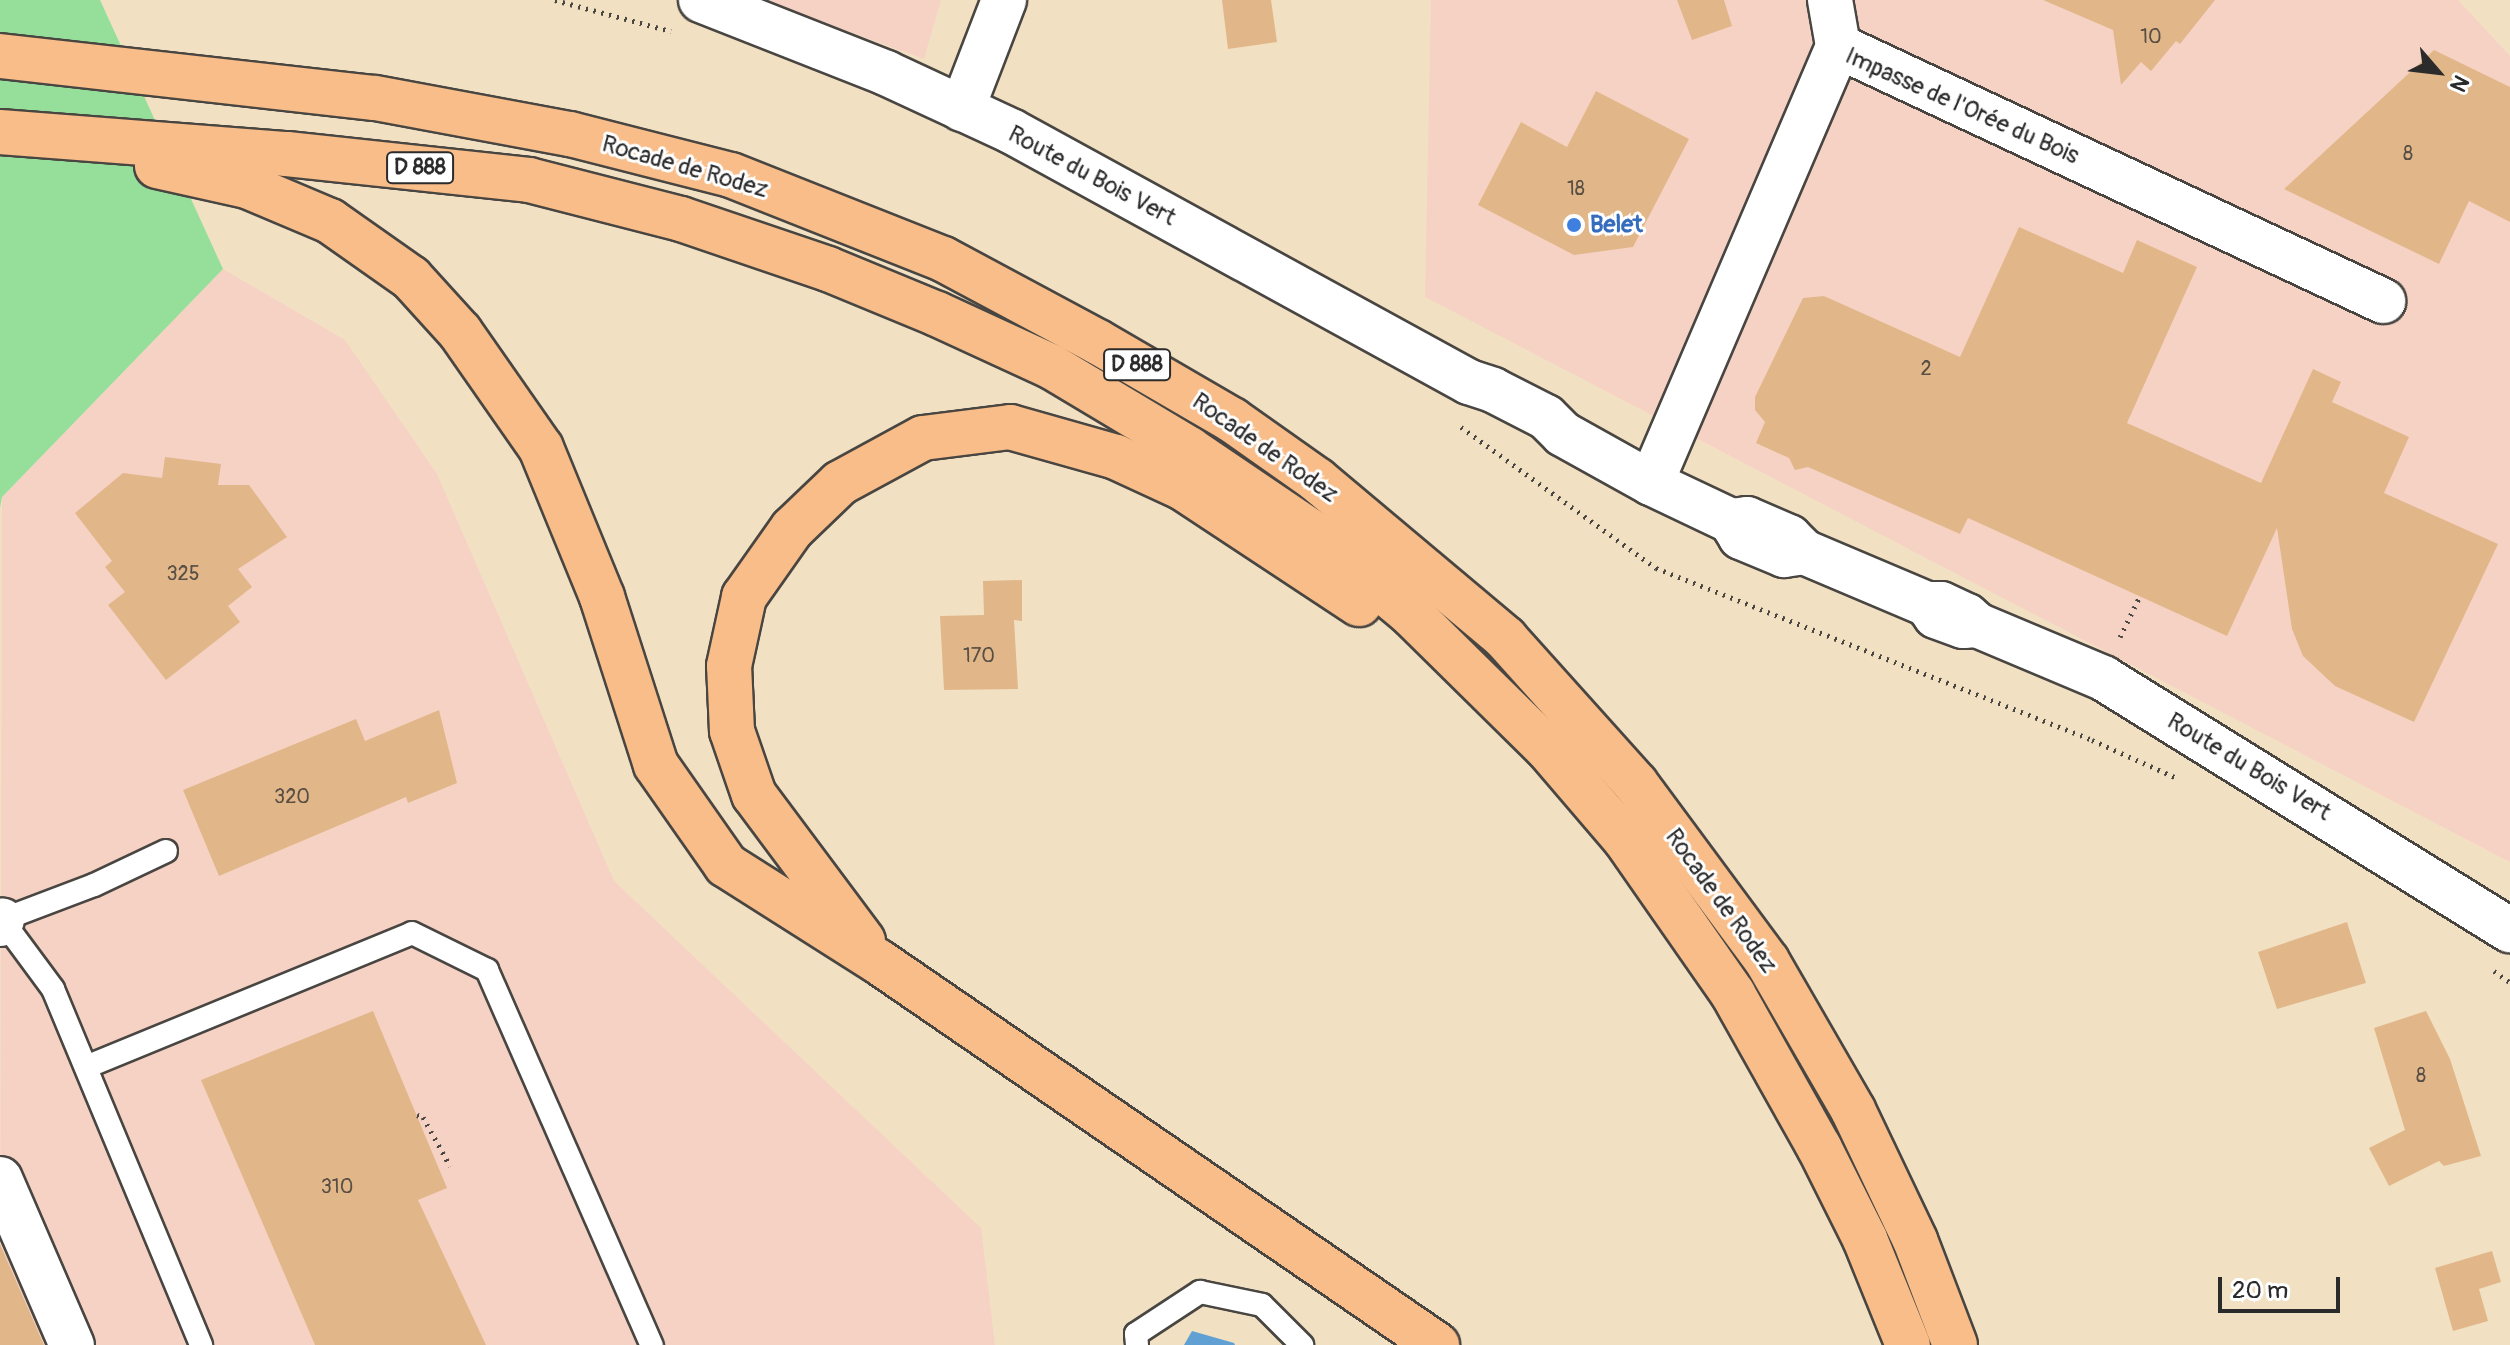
<!DOCTYPE html>
<meta charset="utf-8">
<style>
body{margin:0}
#map{position:relative;width:2510px;height:1345px;overflow:hidden;background:#f2e0c3;font-family:Pangolin,sans-serif}
div>[style]{position:absolute}
.built>*{inset:0;background:#f6d2c5}
.green>*{inset:0;background:#96df9a}
.water>*{inset:0;background:#60a0d3}
.building>*{inset:0;background:#e1b78a}
.path>*{height:5px;margin-top:-2.5px;transform-origin:0;background:repeating-linear-gradient(90deg,#494642 0 2px,transparent 0 8px)}
.roads{filter:drop-shadow(2px 0 #494642) drop-shadow(-2px 0 #494642) drop-shadow(0 2px #494642) drop-shadow(0 -2px #494642)}
.service>*{height:22px;margin:-11px;padding:0 11px;transform-origin:11px;border-radius:11px;background:#fff}
.minor>*{height:44px;margin:-22px;padding:0 22px;transform-origin:22px;border-radius:22px;background:#fff}
.tertiary>*{height:44px;margin:-22px;padding:0 22px;transform-origin:22px;border-radius:22px;background:#fff}
.trunk>*{height:44px;margin:-22px;padding:0 22px;transform-origin:22px;border-radius:22px;background:#f8bd89}
.dots>*{width:22px;height:22px;translate:-50% -50%;box-sizing:border-box;border:4px solid #fff;border-radius:50%}
span{translate:-50% -50%;white-space:nowrap;text-align:center;line-height:1.15;-webkit-text-stroke:6px #fff;paint-order:stroke}
.number-label{font-size:20px;color:#584e43}
.number-label span{-webkit-text-stroke-width:0}
.shield-label span{padding:2px 6px;background:#fff;border:2px solid;border-radius:6px;-webkit-text-stroke-width:0}
.shield-label{font-size:22px;color:#2b2b2b;font-weight:700}
.street-label{font-size:24px;color:#2b2b2b}
.shop-label{font-size:24px;color:#366cbe;font-weight:700}
.left{translate:0 -50%;text-align:left}
.north{position:absolute;left:2398px;top:32px;width:80px;height:80px;-webkit-text-stroke:6px #fff;paint-order:stroke;rotate:118deg;font-size:22px;font-weight:700;line-height:32px;text-align:center;color:#2b2b2b}
.north::after{content:'';display:block;margin:auto;width:28px;height:36px;background:#2b2b2b;clip-path:polygon(50% 0,100% 100%,50% 72%,0 100%)}
.scale{position:absolute;left:2218px;top:1277px;width:122px;height:36px;box-sizing:border-box;border:4px solid #2b2b2b;border-top:0;padding-left:10px;font-size:24px;line-height:28px;white-space:nowrap;color:#2b2b2b;-webkit-text-stroke:6px #fff;paint-order:stroke}
</style>
<div id="map">
<div class="built">
<div style="clip-path:polygon(762px 0,941px 0,924px 59px)"></div>
<div style="clip-path:polygon(1431px 0,2458px 0,2510px 56px,2510px 862px,1425px 297px)"></div>
<div style="clip-path:polygon(223px 269px,345px 340px,437px 474px,614px 881px,981px 1228px,995px 1345px,0 1345px,2px 497px)"></div>
</div>
<div class="green">
<div style="clip-path:polygon(0 0,100px 0,223px 269px,2px 497px,0 508px)"></div>
</div>
<div class="water">
<div style="clip-path:polygon(1192px 1331px,1234px 1343px,1235px 1345px,1184px 1345px)"></div>
</div>
<div class="building">
<div style="clip-path:polygon(1222px 0,1271px 0,1277px 42px,1228px 49px)"></div>
<div style="clip-path:polygon(1677px 0,1724px 0,1732px 26px,1692px 40px)"></div>
<div style="clip-path:polygon(2043px 0,2215px 0,2180px 44px,2176px 41px,2151px 71px,2141px 62px,2121px 85px,2113px 30px)"></div>
<div style="clip-path:polygon(2434px 50px,2510px 87px,2510px 222px,2469px 201px,2439px 264px,2284px 189px)"></div>
<div style="clip-path:polygon(1596px 91px,1689px 139px,1633px 247px,1574px 255px,1478px 205px,1521px 122px,1567px 147px)"></div>
<div style="clip-path:polygon(2019px 227px,2123px 273px,2137px 240px,2197px 267px,2127px 423px,2261px 483px,2313px 369px,2341px 382px,2332px 402px,2409px 437px,2384px 493px,2498px 544px,2414px 722px,2335px 686px,2303px 656px,2292px 629px,2277px 528px,2227px 636px,1968px 518px,1960px 534px,1808px 467px,1795px 470px,1789px 458px,1756px 443px,1765px 422px,1755px 410px,1755px 397px,1803px 298px,1824px 296px,1960px 357px)"></div>
<div style="clip-path:polygon(165px 457px,221px 464px,218px 485px,249px 485px,287px 537px,238px 569px,252px 587px,228px 606px,240px 622px,166px 680px,108px 605px,125px 592px,105px 567px,112px 561px,75px 513px,123px 473px,162px 478px)"></div>
<div style="clip-path:polygon(1022px 580px,1022px 621px,1014px 620px,1018px 689px,944px 690px,940px 616px,984px 615px,983px 581px)"></div>
<div style="clip-path:polygon(439px 710px,457px 783px,408px 803px,406px 797px,219px 876px,183px 790px,356px 719px,365px 741px)"></div>
<div style="clip-path:polygon(2347px 922px,2366px 983px,2277px 1009px,2258px 952px)"></div>
<div style="clip-path:polygon(373px 1011px,447px 1188px,418px 1200px,486px 1345px,315px 1345px,201px 1080px)"></div>
<div style="clip-path:polygon(2426px 1011px,2450px 1059px,2481px 1156px,2444px 1166px,2439px 1161px,2389px 1186px,2369px 1148px,2405px 1130px,2374px 1028px)"></div>
<div style="clip-path:polygon(0 1244px,44px 1345px,0 1345px)"></div>
<div style="clip-path:polygon(2492px 1251px,2501px 1282px,2479px 1289px,2488px 1321px,2453px 1331px,2435px 1268px)"></div>
</div>
<div class="path">
<div style="left:555px;top:0;width:120px;rotate:15deg"></div>
<div style="left:1461px;top:427px;width:241px;rotate:35.9deg"></div>
<div style="left:1656px;top:568px;width:469px;rotate:21.5deg"></div>
<div style="left:2092px;top:740px;width:93px;rotate:24.1deg"></div>
<div style="left:2120px;top:637px;width:46px;rotate:-64deg"></div>
<div style="left:2494px;top:971px;width:19px;rotate:35deg"></div>
<div style="left:417px;top:1115px;width:6px;rotate:18deg"></div>
<div style="left:423px;top:1117px;width:56px;rotate:61.1deg"></div>
</div>
<div class="roads">
<div class="service">
<div style="left:166px;top:851px;width:80px;rotate:154.7deg"></div>
<div style="left:94px;top:885px;width:98px;rotate:159.2deg"></div>
<div style="left:2px;top:920px;width:86px;rotate:53.5deg"></div>
<div style="left:53px;top:989px;width:386px;rotate:67.4deg"></div>
<div style="left:86px;top:1067px;width:352px;rotate:-22.3deg"></div>
<div style="left:412px;top:933px;width:84px;rotate:26.3deg"></div>
<div style="left:487px;top:970px;width:410px;rotate:66.3deg"></div>
<div style="left:1137px;top:1345px;width:11px;rotate:-95deg"></div>
<div style="left:1136px;top:1334px;width:77px;rotate:-33.3deg"></div>
<div style="left:1200px;top:1292px;width:63px;rotate:11.8deg"></div>
<div style="left:1262px;top:1305px;width:57px;rotate:45deg"></div>
</div>
<div class="minor">
<div style="left:1830px;top:0;width:47px;rotate:80.1deg"></div>
<div style="left:962px;top:109px;width:117px;rotate:-68.9deg"></div>
<div style="left:1651px;top:483px;width:475px;rotate:-66.8deg"></div>
<div style="left:1838px;top:46px;width:602px;rotate:25.07deg"></div>
<div style="left:0;top:924px;width:4px;rotate:-63deg"></div>
<div style="left:0;top:1179px;width:181px;rotate:66.6deg"></div>
</div>
<div class="tertiary">
<div style="left:701px;top:0;width:199px;rotate:21.5deg"></div>
<div style="left:886px;top:73px;width:138px;rotate:24.9deg"></div>
<div style="left:1011px;top:131px;width:522px;rotate:28.72deg"></div>
<div style="left:1469px;top:382px;width:25px;rotate:18deg"></div>
<div style="left:1493px;top:390px;width:59px;rotate:27deg"></div>
<div style="left:1546px;top:417px;width:24px;rotate:45deg"></div>
<div style="left:1563px;top:434px;width:101px;rotate:29.1deg"></div>
<div style="left:1651px;top:483px;width:89px;rotate:25.4deg"></div>
<div style="left:1747px;top:519px;width:46px;rotate:23.2deg"></div>
<div style="left:1789px;top:537px;width:21px;rotate:45deg"></div>
<div style="left:1804px;top:552px;width:20px;rotate:171deg"></div>
<div style="left:1784px;top:555px;width:47px;rotate:-157.3deg"></div>
<div style="left:1741px;top:537px;width:19px;rotate:-122deg"></div>
<div style="left:1731px;top:521px;width:16px;rotate:-7deg"></div>
<div style="left:1804px;top:552px;width:134px;rotate:22.9deg"></div>
<div style="left:1927px;top:604px;width:14px"></div>
<div style="left:1941px;top:604px;width:29px;rotate:25deg"></div>
<div style="left:1967px;top:616px;width:13px;rotate:42deg"></div>
<div style="left:1977px;top:625px;width:14px;rotate:176deg"></div>
<div style="left:1963px;top:626px;width:29px;rotate:-160deg"></div>
<div style="left:1936px;top:616px;width:15px;rotate:-127deg"></div>
<div style="left:1977px;top:625px;width:137px;rotate:22.8deg"></div>
<div style="left:2103px;top:678px;width:479px;rotate:31.8deg"></div>
</div>
<div class="trunk">
<div style="left:0;top:56px;width:377px;rotate:6.4deg"></div>
<div style="left:375px;top:98px;width:198px;rotate:10.5deg"></div>
<div style="left:570px;top:134px;width:166px;rotate:14.3deg"></div>
<div style="left:731px;top:175px;width:228px;rotate:21.6deg"></div>
<div style="left:943px;top:259px;width:176px;rotate:28.2deg"></div>
<div style="left:1098px;top:342px;width:155px;rotate:30.2deg"></div>
<div style="left:1232px;top:420px;width:104px;rotate:35.2deg"></div>
<div style="left:1317px;top:480px;width:246px;rotate:40deg"></div>
<div style="left:1505px;top:638px;width:196px;rotate:48.1deg"></div>
<div style="left:1636px;top:784px;width:220px;rotate:53.5deg"></div>
<div style="left:1767px;top:961px;width:172px;rotate:60deg"></div>
<div style="left:1853px;top:1110px;width:144px;rotate:64.5deg"></div>
<div style="left:1915px;top:1240px;width:112px;rotate:69.1deg"></div>
<div style="left:0;top:132px;width:288px;rotate:4.4deg"></div>
<div style="left:287px;top:154px;width:243px;rotate:6.1deg"></div>
<div style="left:529px;top:180px;width:157px;rotate:14.4deg"></div>
<div style="left:681px;top:219px;width:155px;rotate:18.8deg"></div>
<div style="left:828px;top:269px;width:118px;rotate:22.4deg"></div>
<div style="left:937px;top:314px;width:127px;rotate:24.7deg"></div>
<div style="left:1052px;top:367px;width:160px;rotate:30.9deg"></div>
<div style="left:1189px;top:449px;width:153px;rotate:34.1deg"></div>
<div style="left:1316px;top:535px;width:124px;rotate:39.7deg"></div>
<div style="left:1411px;top:614px;width:191px;rotate:44.6deg"></div>
<div style="left:1547px;top:748px;width:120px;rotate:49.4deg"></div>
<div style="left:1625px;top:839px;width:189px;rotate:55.1deg"></div>
<div style="left:1733px;top:994px;width:176px;rotate:60.7deg"></div>
<div style="left:1819px;top:1147px;width:103px;rotate:63.4deg"></div>
<div style="left:1865px;top:1239px;width:114px;rotate:67.9deg"></div>
<div style="left:157px;top:166px;width:92px;rotate:12.5deg"></div>
<div style="left:247px;top:186px;width:90px;rotate:22.9deg"></div>
<div style="left:330px;top:221px;width:99px;rotate:35.1deg"></div>
<div style="left:411px;top:278px;width:73px;rotate:47.8deg"></div>
<div style="left:460px;top:332px;width:141px;rotate:55.1deg"></div>
<div style="left:541px;top:448px;width:161px;rotate:67.7deg"></div>
<div style="left:602px;top:597px;width:176px;rotate:72.2deg"></div>
<div style="left:656px;top:765px;width:122px;rotate:55deg"></div>
<div style="left:726px;top:865px;width:181px;rotate:32.4deg"></div>
<div style="left:879px;top:962px;width:677px;rotate:34.46deg"></div>
<div style="left:863px;top:941px;width:182px;rotate:-126.7deg"></div>
<div style="left:754px;top:795px;width:68px;rotate:-109deg"></div>
<div style="left:732px;top:731px;width:65px;rotate:-92.6deg"></div>
<div style="left:729px;top:666px;width:71px;rotate:-77.7deg"></div>
<div style="left:744px;top:597px;width:83px;rotate:-54.8deg"></div>
<div style="left:792px;top:529px;width:66px;rotate:-43.8deg"></div>
<div style="left:840px;top:483px;width:94px;rotate:-28.5deg"></div>
<div style="left:923px;top:438px;width:88px;rotate:-7.2deg"></div>
<div style="left:1010px;top:427px;width:110px;rotate:15.8deg"></div>
<div style="left:1116px;top:457px;width:74px;rotate:24.8deg"></div>
<div style="left:1183px;top:488px;width:211px;rotate:33.4deg"></div>
</div>
</div>
<div class="dots">
<div style="left:1574px;top:225px;background:#3f7fe0"></div>
</div>
<div class="number-label">
<span style="left:2151px;top:36px">10</span>
<span style="left:2408px;top:153px">8</span>
<span style="left:1576px;top:188px">18</span>
<span style="left:1926px;top:368px">2</span>
<span style="left:183px;top:573px">325</span>
<span style="left:979px;top:655px">170</span>
<span style="left:292px;top:796px">320</span>
<span style="left:2421px;top:1075px">8</span>
<span style="left:337px;top:1186px">310</span>
</div>
<div class="shield-label">
<span style="left:420px;top:168px">D 888</span>
<span style="left:1137px;top:365px">D 888</span>
</div>
<div class="street-label">
<span style="left:1962px;top:106px;rotate:24deg">Impasse de l'Orée du Bois</span>
<span style="left:685px;top:167px;rotate:16deg">Rocade de Rodez</span>
<span style="left:1092px;top:176px;rotate:28deg">Route du Bois Vert</span>
<span style="left:1265px;top:448px;rotate:35deg">Rocade de Rodez</span>
<span style="left:2249px;top:767px;rotate:31deg">Route du Bois Vert</span>
<span style="left:1721px;top:901px;rotate:54deg">Rocade de Rodez</span>
</div>
<div class="shop-label">
<span class="left" style="left:1590px;top:225px">Belet</span>
</div>
<div class="north">N</div>
<div class="scale">20 m</div>
</div>
